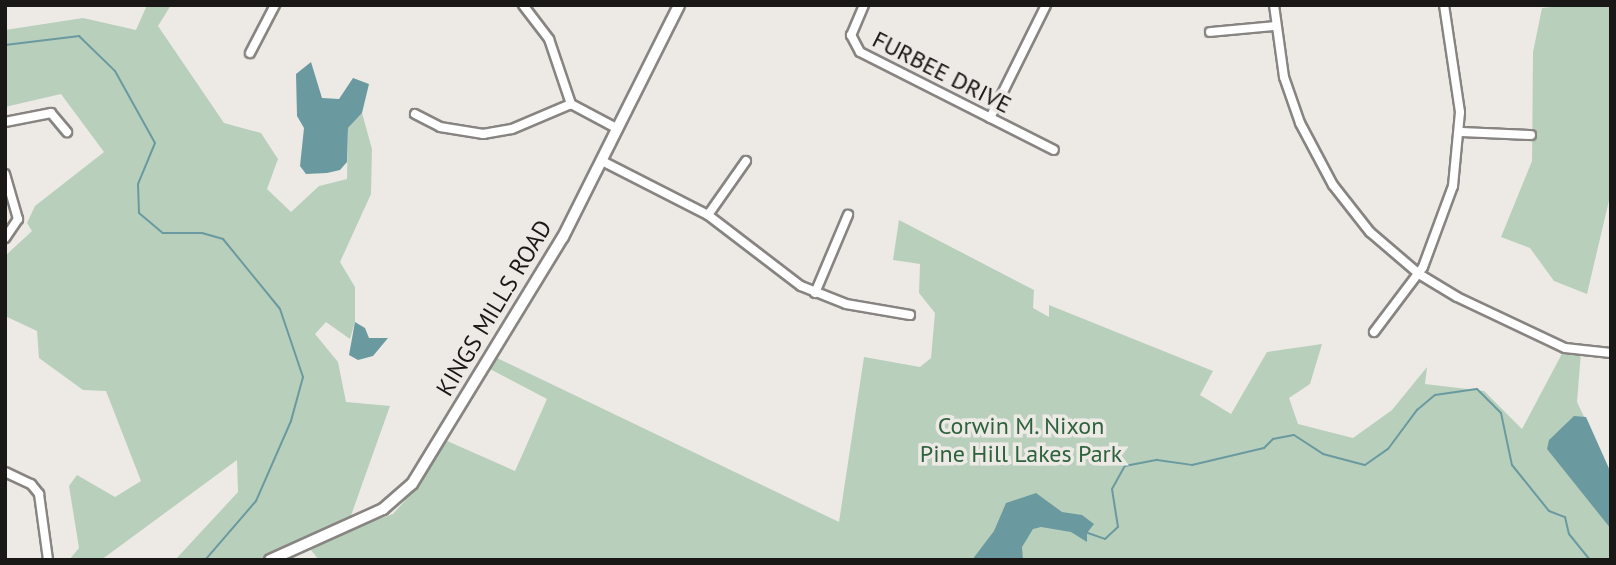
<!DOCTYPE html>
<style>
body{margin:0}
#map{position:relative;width:1616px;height:565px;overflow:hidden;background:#edeae6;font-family:"PT Sans",sans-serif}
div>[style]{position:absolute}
.green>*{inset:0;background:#b8cfbc}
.water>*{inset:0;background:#6a9a9f}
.stream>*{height:2px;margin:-1px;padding:0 1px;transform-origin:1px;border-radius:1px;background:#6a9a9f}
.roads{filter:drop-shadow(2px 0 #878481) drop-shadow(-2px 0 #878481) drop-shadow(0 2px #878481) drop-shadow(0 -2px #878481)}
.minor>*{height:8px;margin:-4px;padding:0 4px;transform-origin:4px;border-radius:4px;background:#fff}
.tertiary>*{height:10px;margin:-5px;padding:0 5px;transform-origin:5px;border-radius:5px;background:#fff}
span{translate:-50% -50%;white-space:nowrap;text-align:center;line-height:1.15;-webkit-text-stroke:7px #edeae6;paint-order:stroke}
.street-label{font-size:24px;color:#191816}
.park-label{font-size:24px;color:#2e623d}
.frame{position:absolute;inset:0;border:7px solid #191816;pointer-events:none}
</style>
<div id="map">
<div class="green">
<div style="clip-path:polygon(147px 5px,171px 5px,158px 26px,224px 123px,261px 133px,278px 159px,267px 189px,291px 212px,319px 186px,347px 179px,348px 128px,362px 113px,372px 149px,371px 194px,340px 262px,355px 287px,355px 322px,350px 339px,326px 322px,315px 334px,338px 362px,346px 402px,390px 406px,348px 524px,271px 560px,175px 560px,238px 492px,237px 460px,101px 560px,69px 560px,79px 548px,69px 486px,77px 475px,115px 497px,141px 481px,106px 391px,83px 390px,39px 358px,37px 331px,5px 316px,5px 256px,32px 231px,27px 223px,35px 206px,104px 152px,61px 94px,5px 107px,5px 30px,83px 18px,136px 30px)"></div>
<div style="clip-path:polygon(1571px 5px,1611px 5px,1611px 192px,1587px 294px,1554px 281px,1530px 248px,1501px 237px,1532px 161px,1533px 52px,1542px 8px)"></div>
<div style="clip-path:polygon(899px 220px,1034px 290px,1033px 308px,1049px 317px,1049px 305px,1213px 371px,1200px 395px,1231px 414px,1267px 352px,1322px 344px,1310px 384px,1289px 398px,1298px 424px,1353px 438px,1392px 410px,1427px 367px,1425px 384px,1484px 391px,1522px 429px,1565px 348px,1581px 352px,1577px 402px,1611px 473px,1611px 560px,319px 560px,306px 544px,393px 514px,420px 484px,445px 440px,515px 471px,547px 399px,488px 368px,495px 357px,839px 522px,864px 357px,920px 367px,931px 358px,935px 313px,919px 293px,920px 264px,893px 260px)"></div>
</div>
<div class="water">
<div style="clip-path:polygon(311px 62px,322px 98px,339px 99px,353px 78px,369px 84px,362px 113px,348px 128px,347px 162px,340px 170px,327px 173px,306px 174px,300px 166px,304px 128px,297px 116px,296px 74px)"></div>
<div style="clip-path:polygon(355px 322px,365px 328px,369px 338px,388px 338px,373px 356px,358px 360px,349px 355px)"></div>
<div style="clip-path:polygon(1574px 416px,1586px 417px,1611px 473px,1611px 529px,1547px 449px,1549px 440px)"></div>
<div style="clip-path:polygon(1036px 493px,1062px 512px,1082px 515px,1094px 524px,1087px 533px,1087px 542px,1071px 532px,1041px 527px,1033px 529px,1022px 547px,1023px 560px,972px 560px,994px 531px,1006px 503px)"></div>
</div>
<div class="stream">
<div style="left:5px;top:45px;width:75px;rotate:-6.9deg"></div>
<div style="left:79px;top:36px;width:50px;rotate:44.2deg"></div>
<div style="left:115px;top:71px;width:82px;rotate:60.9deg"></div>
<div style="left:155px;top:143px;width:44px;rotate:112.5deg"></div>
<div style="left:138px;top:184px;width:29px;rotate:88deg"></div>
<div style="left:139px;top:213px;width:31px;rotate:40deg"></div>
<div style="left:163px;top:233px;width:39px"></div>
<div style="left:202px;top:233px;width:22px;rotate:16deg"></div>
<div style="left:223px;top:239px;width:90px;rotate:50.8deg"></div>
<div style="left:280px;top:309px;width:72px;rotate:71.3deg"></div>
<div style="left:303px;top:377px;width:46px;rotate:105.3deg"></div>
<div style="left:291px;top:421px;width:87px;rotate:113.6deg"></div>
<div style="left:256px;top:501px;width:78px;rotate:130.8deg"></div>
<div style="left:1085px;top:532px;width:21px;rotate:19deg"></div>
<div style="left:1105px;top:539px;width:18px;rotate:-43deg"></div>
<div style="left:1118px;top:527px;width:38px;rotate:-99deg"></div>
<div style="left:1112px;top:489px;width:26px;rotate:-61deg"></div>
<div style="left:1125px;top:466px;width:33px;rotate:-11deg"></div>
<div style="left:1157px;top:460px;width:35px;rotate:8deg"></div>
<div style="left:1192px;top:465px;width:74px;rotate:-13.3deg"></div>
<div style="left:1264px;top:448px;width:13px;rotate:-45deg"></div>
<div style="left:1273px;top:439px;width:21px;rotate:-11deg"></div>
<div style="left:1294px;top:435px;width:35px;rotate:33deg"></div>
<div style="left:1323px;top:454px;width:43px;rotate:14.7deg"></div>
<div style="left:1365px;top:465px;width:28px;rotate:-35deg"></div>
<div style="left:1388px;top:449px;width:49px;rotate:-53.4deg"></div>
<div style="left:1417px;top:410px;width:23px;rotate:-40deg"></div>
<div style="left:1435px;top:395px;width:42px;rotate:-8.1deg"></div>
<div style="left:1477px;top:389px;width:34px;rotate:45deg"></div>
<div style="left:1501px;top:413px;width:53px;rotate:78.1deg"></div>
<div style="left:1512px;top:465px;width:59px;rotate:51.2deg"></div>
<div style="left:1549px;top:511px;width:17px;rotate:21deg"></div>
<div style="left:1565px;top:517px;width:17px;rotate:77deg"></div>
<div style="left:1569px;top:534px;width:33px;rotate:51deg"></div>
</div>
<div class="roads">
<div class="minor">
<div style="left:523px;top:5px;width:43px;rotate:52.6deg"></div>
<div style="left:549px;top:39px;width:69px;rotate:71.3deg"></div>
<div style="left:571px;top:104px;width:53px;rotate:28deg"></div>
<div style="left:864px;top:5px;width:33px;rotate:113deg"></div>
<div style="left:851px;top:35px;width:19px;rotate:62deg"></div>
<div style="left:860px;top:52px;width:217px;rotate:26.8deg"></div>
<div style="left:1274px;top:5px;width:73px;rotate:82.1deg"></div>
<div style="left:1284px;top:77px;width:49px;rotate:70.8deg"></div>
<div style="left:1300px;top:123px;width:70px;rotate:62deg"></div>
<div style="left:1333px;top:185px;width:60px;rotate:51.8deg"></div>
<div style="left:1370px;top:232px;width:65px;rotate:40.6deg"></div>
<div style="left:1419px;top:274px;width:44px;rotate:31.2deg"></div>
<div style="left:1457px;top:297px;width:119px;rotate:25.3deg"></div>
<div style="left:1565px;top:348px;width:46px;rotate:6.2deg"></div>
<div style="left:1210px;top:32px;width:65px;rotate:-5.3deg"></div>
<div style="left:250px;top:53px;width:54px;rotate:-62.5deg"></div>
<div style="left:415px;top:114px;width:28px;rotate:27deg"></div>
<div style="left:440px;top:127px;width:44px;rotate:9.2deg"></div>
<div style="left:483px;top:134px;width:29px;rotate:-10deg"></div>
<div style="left:512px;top:129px;width:64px;rotate:-23deg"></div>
<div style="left:990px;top:118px;width:126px;rotate:-63.6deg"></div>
<div style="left:5px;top:122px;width:47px;rotate:-11.1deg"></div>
<div style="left:51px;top:113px;width:25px;rotate:50deg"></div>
<div style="left:1460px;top:132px;width:71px;rotate:2.4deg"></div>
<div style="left:602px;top:161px;width:119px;rotate:27deg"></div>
<div style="left:708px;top:215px;width:117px;rotate:37.4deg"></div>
<div style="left:801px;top:286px;width:48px;rotate:21.8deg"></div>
<div style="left:846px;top:304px;width:65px;rotate:9.8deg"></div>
<div style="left:5px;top:174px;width:47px;rotate:73.9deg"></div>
<div style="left:18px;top:219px;width:23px;rotate:124deg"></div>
<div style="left:708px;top:215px;width:66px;rotate:-54.9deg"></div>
<div style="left:815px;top:293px;width:85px;rotate:-67.1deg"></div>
<div style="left:1374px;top:332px;width:81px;rotate:-53deg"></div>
<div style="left:1423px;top:267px;width:86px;rotate:-69.7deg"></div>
<div style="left:1453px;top:186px;width:74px;rotate:-84.6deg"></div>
<div style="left:1460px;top:112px;width:108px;rotate:-98.5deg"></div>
<div style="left:5px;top:472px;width:29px;rotate:25deg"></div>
<div style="left:31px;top:484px;width:13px;rotate:51deg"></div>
<div style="left:39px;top:494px;width:67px;rotate:82.2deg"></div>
</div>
<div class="tertiary">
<div style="left:270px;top:560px;width:124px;rotate:-24.3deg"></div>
<div style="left:383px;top:509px;width:38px;rotate:-41deg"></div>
<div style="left:412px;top:484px;width:289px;rotate:-58.6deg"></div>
<div style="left:563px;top:237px;width:259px;rotate:-63.4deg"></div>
</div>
</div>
<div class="street-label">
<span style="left:942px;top:72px;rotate:27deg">FURBEE DRIVE</span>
<span style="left:494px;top:308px;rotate:-59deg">KINGS MILLS ROAD</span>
</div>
<div class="park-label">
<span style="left:1021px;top:440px">Corwin M. Nixon<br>Pine Hill Lakes Park</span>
</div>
<div class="frame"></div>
</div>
